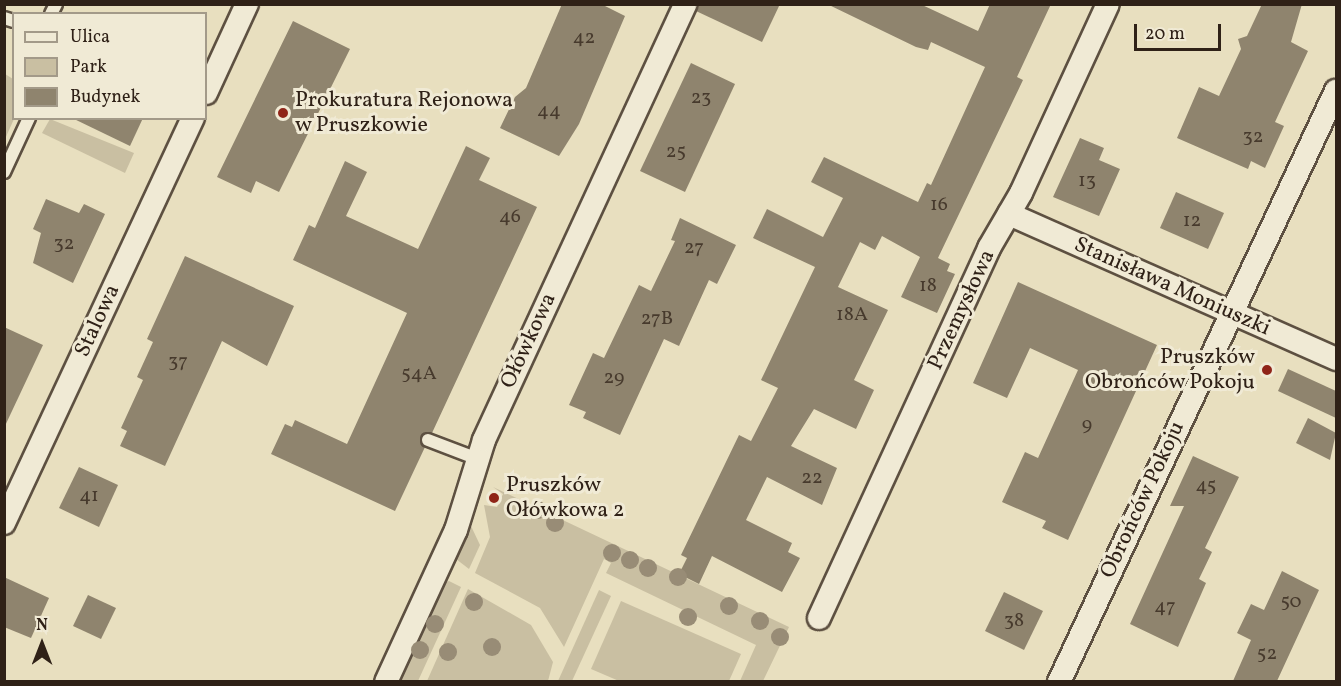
<!DOCTYPE html>
<meta charset="utf-8">
<style>
body{margin:0}
#map{position:relative;width:1341px;height:686px;overflow:hidden;background:#e8dfbf;font-family:Vollkorn,serif}
div>[style]{position:absolute}
.green>*{inset:0;background:#c9bfa2}
.building>*{inset:0;background:#8f846e}
.roads{filter:drop-shadow(2px 0 #5d5041) drop-shadow(-2px 0 #5d5041) drop-shadow(0 2px #5d5041) drop-shadow(0 -2px #5d5041)}
.service>*{height:12px;margin:-6px;padding:0 6px;transform-origin:6px;border-radius:6px;background:#f0ead5}
.minor>*{height:22px;margin:-11px;padding:0 11px;transform-origin:11px;border-radius:11px;background:#f0ead5}
.trees>*{width:18px;height:18px;margin:-9px;border-radius:50%;background:#988c76}
.dots>*{width:16px;height:16px;translate:-50% -50%;box-sizing:border-box;border:3px solid #f0ead5;border-radius:50%}
span{translate:-50% -50%;white-space:nowrap;text-align:center;line-height:1.15;-webkit-text-stroke:6px #f0ead5;paint-order:stroke}
.number-label{font-size:20px;color:#473a2d}
.number-label span{-webkit-text-stroke-width:0}
.poi-label{font-size:22px;color:#2f2117}
.left{translate:0 -50%;text-align:left}
.right{translate:-100% -50%;text-align:right}
.street-label{font-size:22px;color:#2f2117}
.frame{position:absolute;inset:0;border:6px solid #2f2117;pointer-events:none}
.legend{position:absolute;left:12px;top:12px;width:195px;height:108px;box-sizing:border-box;background:#f0ead5;border:2px solid #a39a89;margin:0;padding:8px 10px;list-style:none;font-size:18px;color:#2f2117}
.legend li{display:flex;align-items:center;gap:12px;height:30px}
.legend b{width:30px;border:2px solid #a39a89}
.north{position:absolute;left:12px;top:614px;width:60px;height:60px;-webkit-text-stroke:4px #f0ead5;paint-order:stroke;rotate:0deg;font-size:16px;font-weight:700;line-height:24px;text-align:center;color:#2f2117}
.north::after{content:'';display:block;margin:auto;width:21px;height:27px;background:#2f2117;clip-path:polygon(50% 0,100% 100%,50% 72%,0 100%)}
.scale{position:absolute;left:1134px;top:24px;width:87px;height:27px;box-sizing:border-box;border:3px solid #2f2117;border-top:0;padding-left:8px;font-size:18px;line-height:21px;white-space:nowrap;color:#2f2117;-webkit-text-stroke:4px #f0ead5;paint-order:stroke}
</style>
<div id="map">
<div class="green">
<div style="clip-path:polygon(5px 74px,13px 79px,14px 119px,5px 139px)"></div>
<div style="clip-path:polygon(50px 119px,134px 153px,125px 173px,42px 133px)"></div>
<div style="clip-path:polygon(493px 487px,789px 627px,763px 681px,740px 681px,756px 645px,606px 573px,611px 563px,604px 559px,564px 647px,540px 608px,475px 573px,490px 537px,484px 505px,497px 507px,503px 494px)"></div>
<div style="clip-path:polygon(471px 526px,480px 545px,469px 569px,456px 559px)"></div>
<div style="clip-path:polygon(449px 581px,461px 587px,418px 681px,398px 682px,444px 583px)"></div>
<div style="clip-path:polygon(468px 589px,531px 625px,553px 662px,548px 681px,427px 681px)"></div>
<div style="clip-path:polygon(599px 590px,611px 596px,572px 681px,558px 681px)"></div>
<div style="clip-path:polygon(621px 601px,741px 654px,729px 681px,619px 681px,591px 669px)"></div>
</div>
<div class="building">
<div style="clip-path:polygon(562px 4px,601px 4px,625px 16px,579px 124px,559px 156px,500px 128px,515px 97px,526px 88px)"></div>
<div style="clip-path:polygon(698px 4px,780px 4px,762px 42px,696px 11px)"></div>
<div style="clip-path:polygon(827px 4px,920px 4px,978px 31px,990px 4px,1051px 4px,1017px 77px,1023px 80px,938px 258px,950px 264px,947px 271px,955px 274px,937px 313px,901px 297px,920px 257px,882px 236px,875px 250px,860px 242px,838px 287px,888px 310px,854px 380px,874px 390px,856px 429px,814px 409px,791px 446px,837px 468px,822px 505px,767px 477px,746px 520px,792px 543px,788px 552px,800px 558px,782px 592px,712px 556px,699px 584px,679px 574px,687px 558px,681px 555px,739px 435px,751px 441px,778px 388px,761px 380px,815px 267px,753px 238px,767px 209px,823px 237px,843px 198px,811px 182px,824px 157px,918px 202px,927px 183px,931px 185px,985px 67px,931px 42px,928px 50px,916px 47px)"></div>
<div style="clip-path:polygon(1262px 4px,1302px 4px,1291px 42px,1308px 51px,1275px 122px,1284px 126px,1265px 168px,1251px 161px,1248px 169px,1177px 138px,1199px 87px,1219px 96px,1241px 49px,1238px 39px,1247px 36px)"></div>
<div style="clip-path:polygon(293px 21px,350px 49px,279px 192px,256px 181px,251px 193px,217px 177px)"></div>
<div style="clip-path:polygon(691px 63px,735px 84px,685px 192px,640px 171px)"></div>
<div style="clip-path:polygon(72px 118px,143px 118px,130px 146px)"></div>
<div style="clip-path:polygon(1080px 138px,1104px 148px,1099px 160px,1120px 169px,1099px 216px,1053px 197px)"></div>
<div style="clip-path:polygon(466px 146px,490px 158px,479px 180px,537px 207px,432px 433px,421px 437px,425px 447px,395px 511px,271px 454px,285px 424px,292px 427px,295px 420px,347px 444px,407px 313px,293px 260px,309px 225px,315px 228px,345px 161px,367px 172px,346px 216px,418px 249px)"></div>
<div style="clip-path:polygon(1176px 192px,1224px 213px,1208px 249px,1160px 228px)"></div>
<div style="clip-path:polygon(46px 199px,79px 213px,84px 204px,105px 214px,73px 283px,33px 263px,41px 233px,33px 229px)"></div>
<div style="clip-path:polygon(680px 218px,736px 245px,717px 284px,709px 280px,679px 346px,664px 339px,620px 435px,583px 418px,586px 412px,569px 405px,593px 353px,604px 358px,639px 285px,651px 291px,675px 241px,671px 240px)"></div>
<div style="clip-path:polygon(185px 256px,294px 306px,267px 366px,222px 341px,165px 466px,120px 446px,127px 431px,121px 428px,143px 380px,137px 377px,153px 342px,147px 339px)"></div>
<div style="clip-path:polygon(1018px 282px,1157px 345px,1068px 540px,1042px 528px,1046px 521px,1002px 502px,1025px 452px,1038px 458px,1078px 370px,1030px 348px,1007px 398px,973px 383px)"></div>
<div style="clip-path:polygon(4px 327px,43px 345px,4px 428px)"></div>
<div style="clip-path:polygon(1288px 369px,1336px 391px,1336px 418px,1278px 391px)"></div>
<div style="clip-path:polygon(1308px 418px,1336px 433px,1330px 460px,1296px 443px)"></div>
<div style="clip-path:polygon(1193px 456px,1239px 477px,1205px 548px,1212px 552px,1199px 579px,1206px 583px,1178px 647px,1130px 624px,1184px 506px,1170px 506px)"></div>
<div style="clip-path:polygon(79px 467px,118px 485px,99px 527px,59px 508px)"></div>
<div style="clip-path:polygon(1282px 571px,1319px 590px,1277px 681px,1233px 681px,1251px 640px,1237px 633px,1251px 604px,1264px 610px)"></div>
<div style="clip-path:polygon(4px 577px,49px 598px,31px 638px,4px 627px)"></div>
<div style="clip-path:polygon(1004px 592px,1043px 611px,1024px 650px,985px 631px)"></div>
<div style="clip-path:polygon(88px 595px,116px 608px,101px 639px,73px 626px)"></div>
</div>
<div class="roads">
<div class="service">
<div style="left:51px;top:14px;width:11px;rotate:-63deg"></div>
<div style="left:4px;top:18px;width:10px;rotate:17deg"></div>
<div style="left:4px;top:172px;width:60px;rotate:-65.2deg"></div>
<div style="left:428px;top:440px;width:53px;rotate:20.8deg"></div>
</div>
<div class="minor">
<div style="left:206px;top:93px;width:98px;rotate:-65.3deg"></div>
<div style="left:1009px;top:214px;width:358px;rotate:23.9deg"></div>
<div style="left:4px;top:523px;width:447px;rotate:-65deg"></div>
<div style="left:819px;top:618px;width:407px;rotate:-65.3deg"></div>
<div style="left:989px;top:248px;width:64px;rotate:-59.8deg"></div>
<div style="left:1021px;top:193px;width:208px;rotate:-65.3deg"></div>
<div style="left:386px;top:682px;width:167px;rotate:-65.3deg"></div>
<div style="left:456px;top:530px;width:94px;rotate:-72.7deg"></div>
<div style="left:484px;top:440px;width:480px;rotate:-65.2deg"></div>
<div style="left:1059px;top:682px;width:653px;rotate:-64.89deg"></div>
</div>
</div>
<div class="trees">
<div style="left:538px;top:510px"></div>
<div style="left:555px;top:523px"></div>
<div style="left:612px;top:553px"></div>
<div style="left:630px;top:560px"></div>
<div style="left:648px;top:568px"></div>
<div style="left:678px;top:577px"></div>
<div style="left:474px;top:602px"></div>
<div style="left:729px;top:606px"></div>
<div style="left:688px;top:617px"></div>
<div style="left:760px;top:621px"></div>
<div style="left:435px;top:624px"></div>
<div style="left:780px;top:637px"></div>
<div style="left:492px;top:647px"></div>
<div style="left:420px;top:650px"></div>
<div style="left:448px;top:652px"></div>
</div>
<div class="dots">
<div style="left:283px;top:113px;background:#8f2418"></div>
<div style="left:1267px;top:370px;background:#8f2418"></div>
<div style="left:494px;top:498px;background:#8f2418"></div>
</div>
<div class="number-label">
<span style="left:584px;top:38px">42</span>
<span style="left:701px;top:98px">23</span>
<span style="left:549px;top:111px">44</span>
<span style="left:1253px;top:137px">32</span>
<span style="left:676px;top:152px">25</span>
<span style="left:1087px;top:181px">13</span>
<span style="left:939px;top:205px">16</span>
<span style="left:510px;top:217px">46</span>
<span style="left:1192px;top:221px">12</span>
<span style="left:64px;top:244px">32</span>
<span style="left:694px;top:248px">27</span>
<span style="left:928px;top:286px">18</span>
<span style="left:852px;top:315px">18A</span>
<span style="left:657px;top:319px">27B</span>
<span style="left:178px;top:362px">37</span>
<span style="left:419px;top:374px">54A</span>
<span style="left:614px;top:378px">29</span>
<span style="left:1087px;top:425px">9</span>
<span style="left:812px;top:478px">22</span>
<span style="left:1206px;top:486px">45</span>
<span style="left:89px;top:496px">41</span>
<span style="left:1291px;top:602px">50</span>
<span style="left:1165px;top:607px">47</span>
<span style="left:1014px;top:621px">38</span>
<span style="left:1267px;top:654px">52</span>
</div>
<div class="poi-label">
<span class="left" style="left:295px;top:113px">Prokuratura Rejonowa<br>w Pruszkowie</span>
<span class="right" style="left:1255px;top:370px">Pruszków<br>Obrońców Pokoju</span>
<span class="left" style="left:506px;top:498px">Pruszków<br>Ołówkowa 2</span>
</div>
<div class="street-label">
<span style="left:1172px;top:287px;rotate:24deg">Stanisława Moniuszki</span>
<span style="left:962px;top:310px;rotate:-65deg">Przemysłowa</span>
<span style="left:98px;top:321px;rotate:-65deg">Stalowa</span>
<span style="left:529px;top:341px;rotate:-65deg">Ołówkowa</span>
<span style="left:1143px;top:500px;rotate:-65deg">Obrońców Pokoju</span>
</div>
<div class="frame"></div>
<ul class="legend">
<li><b style="height:8px;background:#f0ead5"></b>Ulica</li>
<li><b style="height:16px;background:#c9bfa2"></b>Park</li>
<li><b style="height:16px;background:#8f846e"></b>Budynek</li>
</ul>
<div class="north">N</div>
<div class="scale">20 m</div>
</div>
